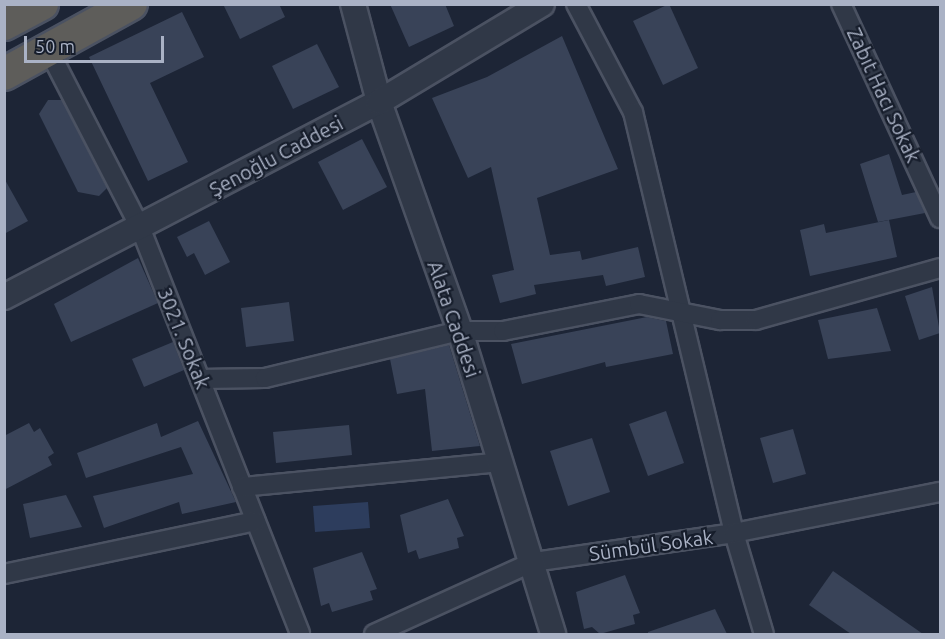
<!DOCTYPE html>
<meta charset="utf-8">
<style>
body{margin:0}
#map{position:relative;width:945px;height:639px;overflow:hidden;background:#1d2536;font-family:Ubuntu,sans-serif}
div>[style]{position:absolute}
.water>*{inset:0;background:#2d3d5d}
.building>*{inset:0;background:#394358}
.roads{filter:drop-shadow(2px 0 #4b5262) drop-shadow(-2px 0 #4b5262) drop-shadow(0 2px #4b5262) drop-shadow(0 -2px #4b5262)}
.minor>*{height:18px;margin:-9px;padding:0 9px;transform-origin:9px;border-radius:9px;background:#303847}
.tertiary>*{height:24px;margin:-12px;padding:0 12px;transform-origin:12px;border-radius:12px;background:#303847}
.trunk>*{height:32px;margin:-16px;padding:0 16px;transform-origin:16px;border-radius:16px;background:#5e5d5a}
span{translate:-50% -50%;white-space:nowrap;text-align:center;line-height:1.15;-webkit-text-stroke:4.5px #161d2b;paint-order:stroke}
.street-label{font-size:20px;color:#aab2c5}
.frame{position:absolute;inset:0;border:6px solid #aab2c5;pointer-events:none}
.scale{position:absolute;left:24px;top:36px;width:140px;height:27px;box-sizing:border-box;border:3px solid #aab2c5;border-top:0;padding-left:8px;font-size:18px;line-height:21px;white-space:nowrap;color:#aab2c5;-webkit-text-stroke:4px #161d2b;paint-order:stroke}
</style>
<div id="map">
<div class="water">
<div style="clip-path:polygon(368px 502px,370px 528px,315px 532px,313px 506px)"></div>
</div>
<div class="building">
<div style="clip-path:polygon(223px 4px,279px 4px,285px 17px,240px 39px)"></div>
<div style="clip-path:polygon(390px 4px,445px 4px,454px 26px,409px 47px)"></div>
<div style="clip-path:polygon(669px 4px,698px 68px,663px 85px,633px 21px)"></div>
<div style="clip-path:polygon(182px 12px,204px 57px,150px 83px,188px 162px,148px 181px,89px 57px)"></div>
<div style="clip-path:polygon(562px 36px,618px 169px,537px 198px,550px 255px,580px 251px,582px 260px,638px 247px,645px 277px,606px 286px,603px 275px,534px 285px,536px 294px,500px 303px,492px 275px,514px 270px,491px 167px,468px 178px,432px 98px,487px 77px)"></div>
<div style="clip-path:polygon(317px 44px,339px 87px,293px 109px,272px 66px)"></div>
<div style="clip-path:polygon(48px 100px,62px 100px,107px 188px,99px 196px,78px 192px,39px 114px)"></div>
<div style="clip-path:polygon(362px 139px,387px 187px,343px 210px,318px 162px)"></div>
<div style="clip-path:polygon(889px 154px,902px 195px,916px 192px,925px 213px,878px 222px,860px 164px)"></div>
<div style="clip-path:polygon(4px 178px,28px 221px,4px 234px)"></div>
<div style="clip-path:polygon(889px 220px,897px 257px,810px 276px,800px 230px,824px 224px,826px 233px)"></div>
<div style="clip-path:polygon(209px 221px,230px 262px,205px 275px,194px 253px,187px 257px,177px 237px)"></div>
<div style="clip-path:polygon(138px 258px,158px 303px,71px 342px,54px 304px)"></div>
<div style="clip-path:polygon(932px 287px,940px 333px,919px 340px,905px 296px)"></div>
<div style="clip-path:polygon(289px 302px,294px 341px,246px 347px,241px 308px)"></div>
<div style="clip-path:polygon(877px 308px,891px 351px,828px 359px,818px 320px)"></div>
<div style="clip-path:polygon(647px 317px,666px 321px,673px 354px,606px 367px,605px 362px,522px 384px,511px 344px)"></div>
<div style="clip-path:polygon(173px 342px,184px 370px,144px 387px,132px 359px)"></div>
<div style="clip-path:polygon(449px 345px,480px 446px,432px 451px,425px 389px,397px 394px,390px 359px)"></div>
<div style="clip-path:polygon(666px 411px,684px 463px,648px 476px,629px 424px)"></div>
<div style="clip-path:polygon(198px 421px,236px 502px,182px 514px,179px 502px,104px 528px,93px 496px,193px 474px,181px 447px,86px 478px,77px 453px,157px 423px,161px 437px)"></div>
<div style="clip-path:polygon(29px 423px,34px 432px,40px 428px,54px 453px,48px 457px,52px 465px,4px 490px,4px 436px)"></div>
<div style="clip-path:polygon(349px 425px,352px 455px,276px 463px,273px 432px)"></div>
<div style="clip-path:polygon(793px 429px,806px 474px,773px 483px,760px 438px)"></div>
<div style="clip-path:polygon(592px 438px,610px 492px,568px 506px,550px 451px)"></div>
<div style="clip-path:polygon(66px 495px,82px 527px,30px 538px,23px 504px)"></div>
<div style="clip-path:polygon(448px 499px,464px 536px,457px 538px,459px 548px,419px 559px,416px 550px,408px 553px,400px 515px)"></div>
<div style="clip-path:polygon(362px 552px,377px 589px,370px 591px,373px 600px,332px 612px,329px 603px,321px 606px,313px 568px)"></div>
<div style="clip-path:polygon(833px 571px,923px 634px,851px 634px,809px 605px)"></div>
<div style="clip-path:polygon(625px 575px,640px 613px,633px 615px,635px 624px,600px 634px,592px 627px,584px 629px,576px 592px)"></div>
<div style="clip-path:polygon(715px 609px,727px 634px,648px 634px,648px 632px)"></div>
</div>
<div class="roads">
<div class="minor">
<div style="left:576px;top:4px;width:122px;rotate:62.2deg"></div>
<div style="left:633px;top:112px;width:433px;rotate:76.5deg"></div>
<div style="left:734px;top:533px;width:105px;rotate:73.5deg"></div>
<div style="left:841px;top:4px;width:236px;rotate:65.2deg"></div>
<div style="left:49px;top:51px;width:198px;rotate:62.7deg"></div>
<div style="left:140px;top:227px;width:437px;rotate:68.5deg"></div>
<div style="left:200px;top:379px;width:65px;rotate:-0.9deg"></div>
<div style="left:265px;top:378px;width:201px;rotate:-13.6deg"></div>
<div style="left:460px;top:331px;width:43px"></div>
<div style="left:503px;top:331px;width:139px;rotate:-11.2deg"></div>
<div style="left:639px;top:304px;width:83px;rotate:11.2deg"></div>
<div style="left:720px;top:320px;width:36px"></div>
<div style="left:756px;top:320px;width:191px;rotate:-15.8deg"></div>
<div style="left:242px;top:487px;width:261px;rotate:-5.5deg"></div>
<div style="left:4px;top:574px;width:257px;rotate:-11.9deg"></div>
<div style="left:374px;top:634px;width:175px;rotate:-24.4deg"></div>
<div style="left:533px;top:562px;width:203px;rotate:-8.2deg"></div>
<div style="left:734px;top:533px;width:210px;rotate:-11.3deg"></div>
</div>
<div class="tertiary">
<div style="left:353px;top:4px;width:101px;rotate:75.1deg"></div>
<div style="left:379px;top:102px;width:243px;rotate:70.5deg"></div>
<div style="left:460px;top:331px;width:317px;rotate:72.9deg"></div>
<div style="left:4px;top:297px;width:423px;rotate:-27.5deg"></div>
<div style="left:379px;top:102px;width:190px;rotate:-31deg"></div>
</div>
<div class="trunk">
<div style="left:4px;top:24px;width:43px;rotate:-27.8deg"></div>
<div style="left:4px;top:74px;width:145px;rotate:-28.9deg"></div>
</div>
</div>
<div class="street-label">
<span style="left:884px;top:95px;rotate:65deg">Zabıt Hacı Sokak</span>
<span style="left:276px;top:156px;rotate:-28deg">Şenoğlu Caddesi</span>
<span style="left:454px;top:319px;rotate:71deg">Alata Caddesi</span>
<span style="left:184px;top:338px;rotate:68deg">3021. Sokak</span>
<span style="left:651px;top:545px;rotate:-8deg">Sümbül Sokak</span>
</div>
<div class="frame"></div>
<div class="scale">50 m</div>
</div>
